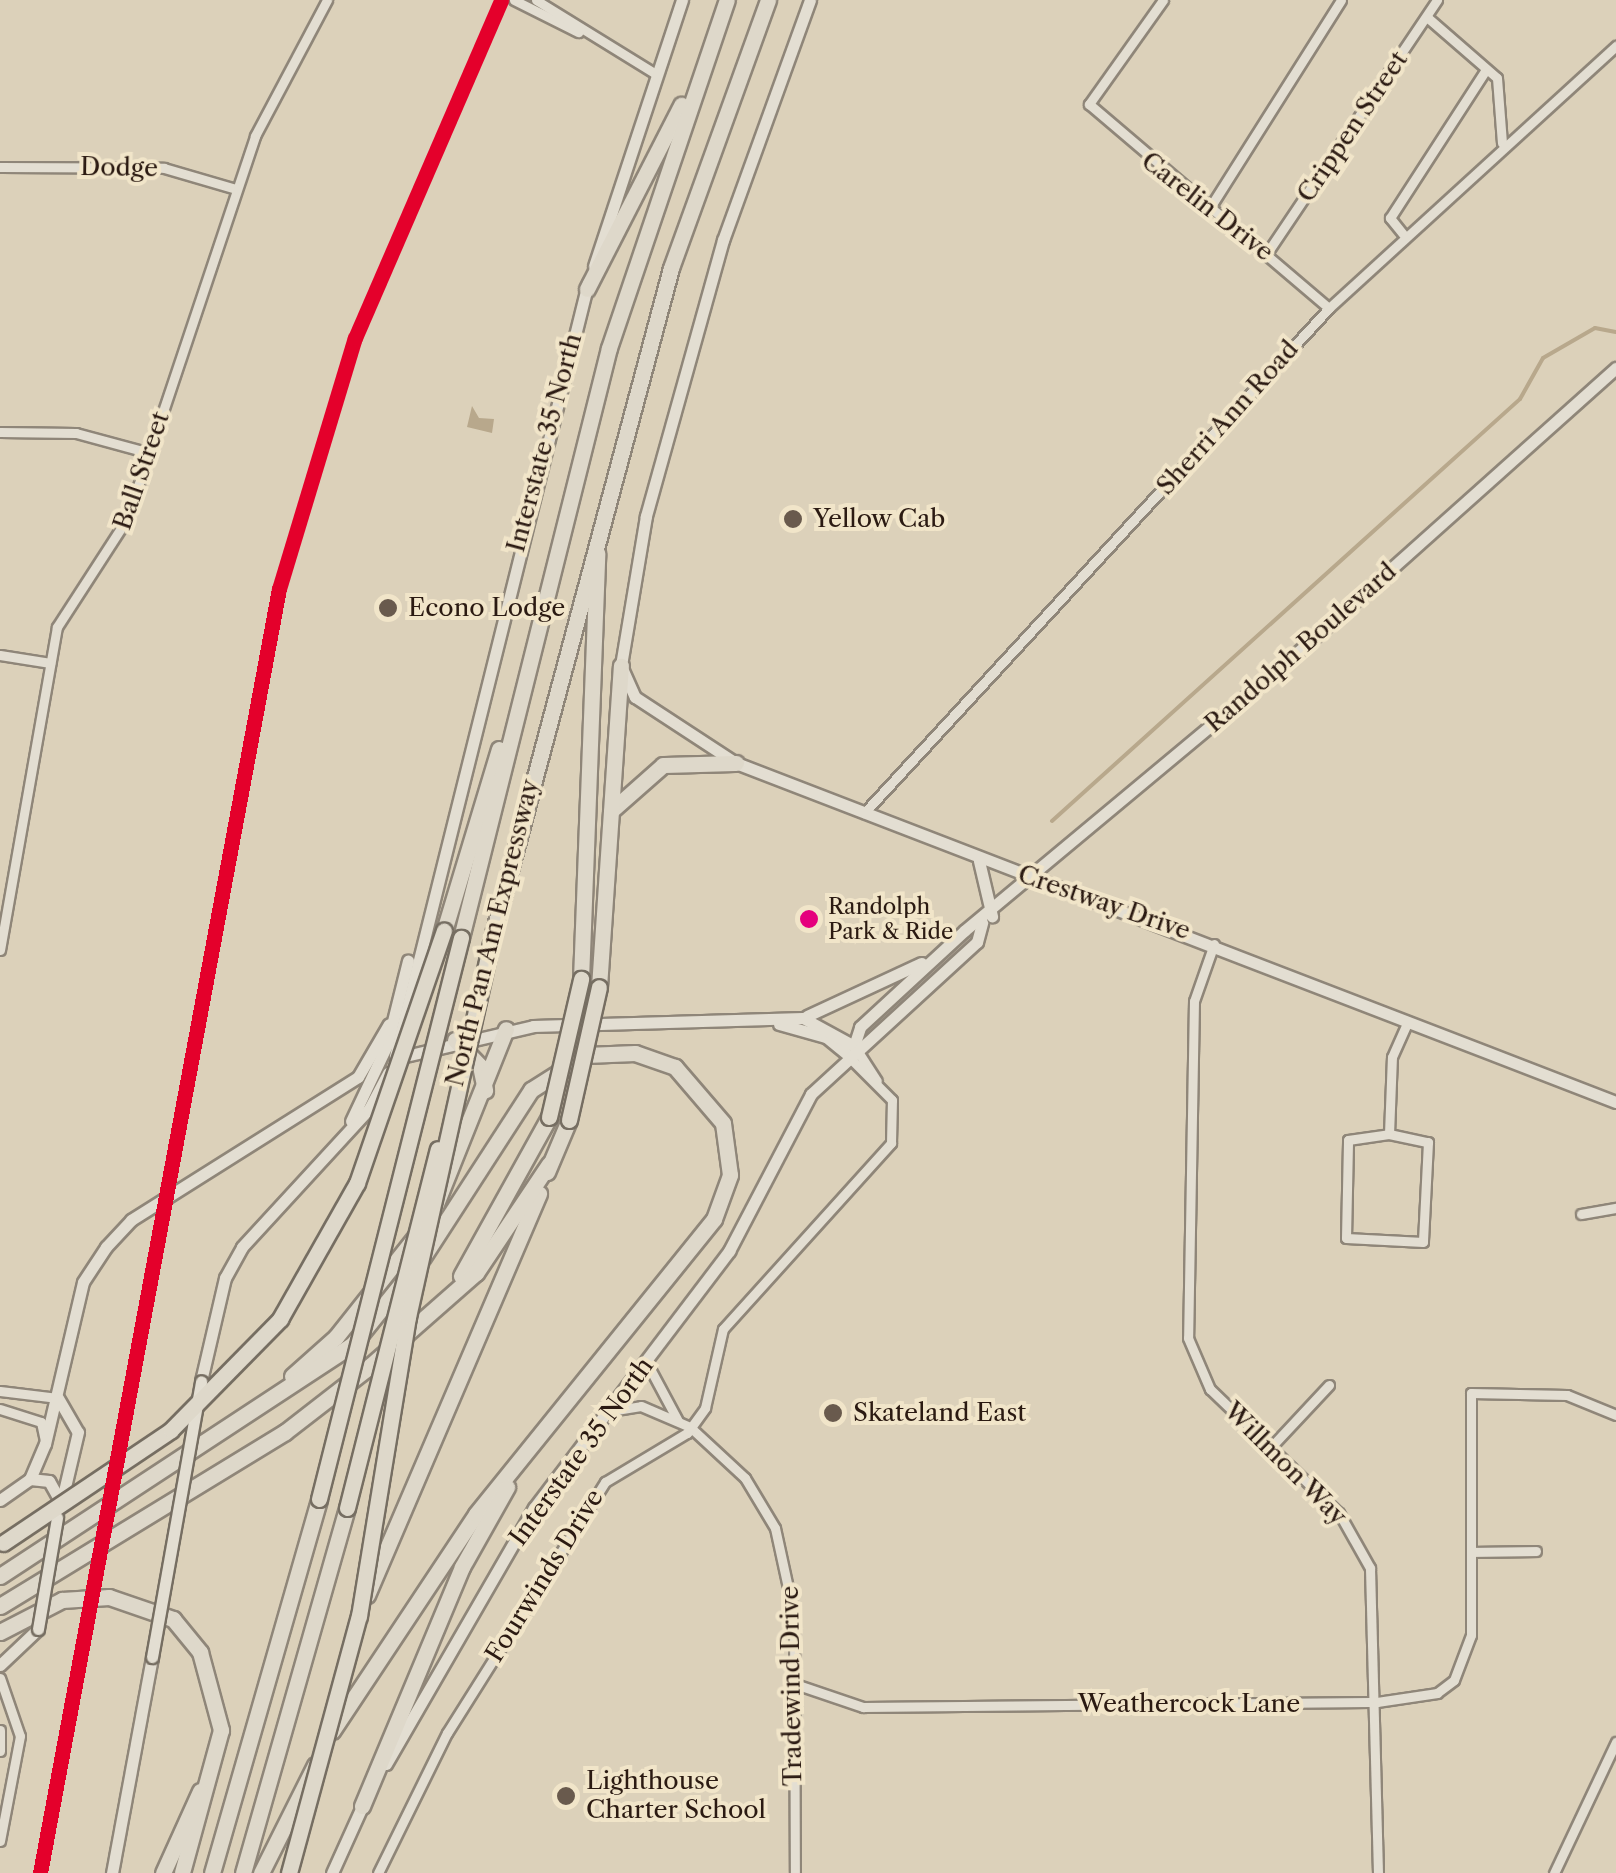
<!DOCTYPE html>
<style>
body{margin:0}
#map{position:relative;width:1616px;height:1873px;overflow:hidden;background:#dcd1ba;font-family:"Libre Caslon Text",serif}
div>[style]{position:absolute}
.water>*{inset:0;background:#b8a88c}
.stream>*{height:4px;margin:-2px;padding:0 2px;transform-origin:2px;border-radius:2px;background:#b8a88c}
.roads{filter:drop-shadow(2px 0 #8f8679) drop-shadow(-2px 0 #8f8679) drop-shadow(0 2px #8f8679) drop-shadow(0 -2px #8f8679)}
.street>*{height:9px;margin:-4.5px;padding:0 4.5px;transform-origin:4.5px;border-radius:4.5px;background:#e3ded2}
.secondary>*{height:11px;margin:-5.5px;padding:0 5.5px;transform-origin:5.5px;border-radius:5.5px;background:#e3ded2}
.highway>*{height:15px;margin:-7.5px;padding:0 7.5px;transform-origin:7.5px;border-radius:7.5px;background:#ded8ca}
.bridges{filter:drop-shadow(2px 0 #766e62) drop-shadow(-2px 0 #766e62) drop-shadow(0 2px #766e62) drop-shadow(0 -2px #766e62)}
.secondary-bridge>*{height:11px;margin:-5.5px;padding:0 5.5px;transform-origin:5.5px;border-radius:5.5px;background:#e3ded2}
.highway-bridge>*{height:15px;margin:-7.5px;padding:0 7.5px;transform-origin:7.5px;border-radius:7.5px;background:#ded8ca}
.rail-1>*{height:15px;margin:-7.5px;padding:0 7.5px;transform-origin:7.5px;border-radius:7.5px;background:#e4002b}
.dots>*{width:28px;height:28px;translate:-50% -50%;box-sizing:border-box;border:5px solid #f1e5c9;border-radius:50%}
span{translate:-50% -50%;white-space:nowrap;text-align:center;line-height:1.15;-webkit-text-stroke:8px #f1e5c9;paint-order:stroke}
.bus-label{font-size:22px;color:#2b1a12}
.left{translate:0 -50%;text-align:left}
.street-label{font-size:25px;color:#2b1a12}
.poi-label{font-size:25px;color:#2b1a12}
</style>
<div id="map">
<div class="water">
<div style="clip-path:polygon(472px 406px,479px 418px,494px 419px,492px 433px,467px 427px)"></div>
</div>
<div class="stream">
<div style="left:1052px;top:821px;width:630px;rotate:-42.04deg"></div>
<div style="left:1520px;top:399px;width:47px;rotate:-60.7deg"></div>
<div style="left:1543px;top:358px;width:60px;rotate:-30deg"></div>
<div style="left:1595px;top:328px;width:21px;rotate:11deg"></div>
</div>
<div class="roads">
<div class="street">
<div style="left:514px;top:0;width:72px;rotate:26.6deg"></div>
<div style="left:536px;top:0;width:139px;rotate:31.7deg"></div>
<div style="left:1163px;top:0;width:128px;rotate:125.4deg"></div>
<div style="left:1089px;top:104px;width:315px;rotate:40.4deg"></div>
<div style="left:1428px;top:18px;width:91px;rotate:41deg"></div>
<div style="left:1497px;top:78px;width:65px;rotate:85.6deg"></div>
<div style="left:0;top:167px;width:164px;rotate:0.3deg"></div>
<div style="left:164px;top:168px;width:75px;rotate:16.3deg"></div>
<div style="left:1209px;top:209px;width:247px;rotate:-57.7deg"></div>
<div style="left:1403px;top:234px;width:21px;rotate:-129deg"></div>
<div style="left:1390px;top:218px;width:175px;rotate:-57.1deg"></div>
<div style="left:1267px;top:253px;width:305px;rotate:-56.1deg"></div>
<div style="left:0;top:432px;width:76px;rotate:0.8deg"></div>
<div style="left:76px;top:433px;width:77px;rotate:15.1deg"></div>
<div style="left:0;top:655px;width:51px;rotate:9.1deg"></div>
<div style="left:864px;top:813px;width:686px;rotate:-47.36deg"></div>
<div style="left:1329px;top:308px;width:389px;rotate:-42.4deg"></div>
<div style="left:1214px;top:944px;width:60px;rotate:109.3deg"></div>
<div style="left:1194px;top:1001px;width:337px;rotate:91deg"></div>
<div style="left:1188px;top:1338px;width:56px;rotate:66.7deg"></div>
<div style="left:1210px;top:1389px;width:179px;rotate:43.9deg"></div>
<div style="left:1339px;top:1513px;width:63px;rotate:60.6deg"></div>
<div style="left:1370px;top:1568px;width:305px;rotate:88.5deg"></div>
<div style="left:0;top:950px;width:328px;rotate:-80deg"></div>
<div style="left:57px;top:627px;width:129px;rotate:-57.1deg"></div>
<div style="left:127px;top:519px;width:404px;rotate:-71.5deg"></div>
<div style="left:255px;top:136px;width:154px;rotate:-62.1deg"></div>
<div style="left:855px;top:1047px;width:40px;rotate:57.1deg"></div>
<div style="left:1389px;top:1134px;width:40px;rotate:12deg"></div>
<div style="left:1428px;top:1142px;width:100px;rotate:92.9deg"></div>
<div style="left:1423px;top:1242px;width:77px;rotate:-177deg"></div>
<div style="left:1346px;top:1238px;width:98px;rotate:-88.8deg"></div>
<div style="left:1348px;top:1140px;width:41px;rotate:-8.3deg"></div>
<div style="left:1389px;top:1134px;width:77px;rotate:-87.8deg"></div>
<div style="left:1392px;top:1057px;width:39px;rotate:-66deg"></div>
<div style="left:1581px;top:1214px;width:36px;rotate:-10deg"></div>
<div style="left:647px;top:1363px;width:66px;rotate:61.9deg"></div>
<div style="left:0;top:1391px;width:58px;rotate:6.9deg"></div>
<div style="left:0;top:1409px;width:43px;rotate:17.6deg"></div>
<div style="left:41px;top:1422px;width:19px;rotate:78deg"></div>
<div style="left:610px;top:1411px;width:31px;rotate:-9deg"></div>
<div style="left:641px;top:1406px;width:53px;rotate:23.2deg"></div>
<div style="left:690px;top:1427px;width:75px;rotate:42.8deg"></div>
<div style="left:745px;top:1478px;width:58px;rotate:59deg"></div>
<div style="left:775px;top:1528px;width:89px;rotate:77.7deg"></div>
<div style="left:794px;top:1615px;width:258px;rotate:89.8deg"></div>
<div style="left:1271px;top:1447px;width:85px;rotate:-46.9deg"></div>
<div style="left:1473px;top:1552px;width:63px;rotate:-0.9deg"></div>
<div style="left:0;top:1678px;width:61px;rotate:71deg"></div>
<div style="left:20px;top:1736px;width:107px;rotate:100.8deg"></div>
<div style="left:792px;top:1683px;width:75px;rotate:18.7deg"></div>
<div style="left:863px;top:1707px;width:514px;rotate:-0.56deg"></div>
<div style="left:1377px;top:1702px;width:61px;rotate:-8.5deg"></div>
<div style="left:1437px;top:1693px;width:21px;rotate:-37deg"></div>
<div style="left:1454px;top:1680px;width:48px;rotate:-69.3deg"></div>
<div style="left:1471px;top:1635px;width:242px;rotate:-90deg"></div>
<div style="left:1471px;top:1393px;width:96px;rotate:1.2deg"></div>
<div style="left:1567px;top:1395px;width:53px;rotate:22.2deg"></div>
<div style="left:0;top:1730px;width:21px;rotate:90deg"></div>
<div style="left:378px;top:1873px;width:156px;rotate:-63.8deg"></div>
<div style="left:447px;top:1733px;width:297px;rotate:-57.8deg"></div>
<div style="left:605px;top:1482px;width:96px;rotate:-30.9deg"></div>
<div style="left:687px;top:1433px;width:31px;rotate:-54deg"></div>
<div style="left:705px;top:1408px;width:81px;rotate:-77.2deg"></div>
<div style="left:723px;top:1329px;width:251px;rotate:-47.9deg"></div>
<div style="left:891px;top:1143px;width:43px;rotate:-88.7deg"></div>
<div style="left:892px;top:1100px;width:64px;rotate:-135deg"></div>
<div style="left:1554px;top:1873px;width:145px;rotate:-64.7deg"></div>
</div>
<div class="secondary">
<div style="left:810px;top:0;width:255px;rotate:109.9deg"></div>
<div style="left:723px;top:240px;width:287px;rotate:105.6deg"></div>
<div style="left:646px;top:516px;width:152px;rotate:99.5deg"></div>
<div style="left:621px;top:666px;width:34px;rotate:66deg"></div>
<div style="left:635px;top:697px;width:121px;rotate:33.2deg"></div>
<div style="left:736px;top:763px;width:943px;rotate:21.07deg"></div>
<div style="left:594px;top:266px;width:280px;rotate:-71.7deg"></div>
<div style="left:979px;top:861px;width:57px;rotate:76.7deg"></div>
<div style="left:807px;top:1016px;width:126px;rotate:-24.9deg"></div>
<div style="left:779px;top:1024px;width:49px;rotate:15.5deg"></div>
<div style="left:826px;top:1037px;width:26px;rotate:39deg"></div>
<div style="left:854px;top:1046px;width:20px;rotate:-72deg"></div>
<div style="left:860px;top:1027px;width:142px;rotate:-42.7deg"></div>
<div style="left:964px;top:931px;width:422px;rotate:-39.8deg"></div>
<div style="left:1288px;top:661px;width:440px;rotate:-41.8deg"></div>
<div style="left:395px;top:1056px;width:797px;rotate:-75.98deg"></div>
<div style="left:397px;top:1058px;width:140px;rotate:-13.2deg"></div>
<div style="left:533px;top:1026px;width:270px;rotate:-1.7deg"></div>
<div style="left:803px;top:1018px;width:58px;rotate:28.8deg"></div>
<div style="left:351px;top:1121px;width:84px;rotate:-64.7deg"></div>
<div style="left:387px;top:1045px;width:87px;rotate:-76deg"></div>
<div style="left:201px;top:1381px;width:106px;rotate:-76.9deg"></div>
<div style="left:225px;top:1278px;width:35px;rotate:-61deg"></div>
<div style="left:242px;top:1247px;width:188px;rotate:-47.4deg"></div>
<div style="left:369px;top:1109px;width:41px;rotate:-62.2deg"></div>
<div style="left:58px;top:1398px;width:39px;rotate:60deg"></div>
<div style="left:78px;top:1432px;width:74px;rotate:103.3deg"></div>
<div style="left:30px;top:1479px;width:19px;rotate:6deg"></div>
<div style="left:49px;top:1481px;width:21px;rotate:61deg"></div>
<div style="left:0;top:1500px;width:37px;rotate:-35deg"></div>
<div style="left:30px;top:1479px;width:38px;rotate:-67deg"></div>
<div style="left:45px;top:1444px;width:166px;rotate:-76.8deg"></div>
<div style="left:83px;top:1282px;width:42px;rotate:-56.7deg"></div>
<div style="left:106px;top:1247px;width:37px;rotate:-47deg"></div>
<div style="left:131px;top:1220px;width:268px;rotate:-32.2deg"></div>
<div style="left:358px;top:1077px;width:61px;rotate:-59.7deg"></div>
<div style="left:0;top:1665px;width:52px;rotate:-43.5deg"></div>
<div style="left:386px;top:1764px;width:296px;rotate:-60deg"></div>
<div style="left:534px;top:1508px;width:323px;rotate:-52.8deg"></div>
<div style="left:729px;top:1251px;width:177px;rotate:-62.4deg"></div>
<div style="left:811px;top:1094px;width:225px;rotate:-42.5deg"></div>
<div style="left:977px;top:942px;width:20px;rotate:-75deg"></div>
<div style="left:112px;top:1873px;width:220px;rotate:-79.5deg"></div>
<div style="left:332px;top:1873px;width:78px;rotate:-65.7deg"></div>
</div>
<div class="highway">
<div style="left:587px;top:289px;width:207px;rotate:-62.9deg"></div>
<div style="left:611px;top:811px;width:69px;rotate:-41.5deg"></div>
<div style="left:663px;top:765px;width:73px;rotate:-1.6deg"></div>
<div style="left:494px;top:930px;width:685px;rotate:-75.03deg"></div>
<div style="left:671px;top:268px;width:285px;rotate:-70.1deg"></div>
<div style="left:444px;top:931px;width:190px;rotate:-73.2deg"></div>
<div style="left:461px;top:938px;width:608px;rotate:-75.92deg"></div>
<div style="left:609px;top:348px;width:367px;rotate:-71.3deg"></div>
<div style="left:581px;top:979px;width:426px;rotate:-87.8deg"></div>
<div style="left:599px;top:987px;width:322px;rotate:-86.1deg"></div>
<div style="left:455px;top:1040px;width:36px;rotate:46deg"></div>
<div style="left:480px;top:1066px;width:25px;rotate:78deg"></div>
<div style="left:547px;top:1172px;width:56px;rotate:-67.1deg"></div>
<div style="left:432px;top:1214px;width:199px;rotate:-68.2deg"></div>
<div style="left:461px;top:1276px;width:182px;rotate:-61deg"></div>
<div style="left:292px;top:1376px;width:59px;rotate:-41.6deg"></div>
<div style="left:336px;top:1337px;width:129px;rotate:-51.6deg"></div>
<div style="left:0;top:1576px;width:421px;rotate:-33.3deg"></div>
<div style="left:352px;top:1345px;width:85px;rotate:-51.2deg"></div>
<div style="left:367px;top:1595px;width:437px;rotate:-66.8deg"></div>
<div style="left:0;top:1606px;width:334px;rotate:-31.4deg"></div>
<div style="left:285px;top:1432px;width:108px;rotate:-37.8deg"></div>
<div style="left:370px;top:1366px;width:141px;rotate:-41.3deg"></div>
<div style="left:476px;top:1273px;width:131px;rotate:-56.2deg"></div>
<div style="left:0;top:1632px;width:70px;rotate:-27.3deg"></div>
<div style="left:62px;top:1600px;width:47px;rotate:-3.7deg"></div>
<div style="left:109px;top:1597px;width:68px;rotate:19deg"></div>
<div style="left:173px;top:1619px;width:43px;rotate:50.7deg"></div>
<div style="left:200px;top:1652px;width:81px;rotate:74.9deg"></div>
<div style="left:221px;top:1730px;width:148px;rotate:105.3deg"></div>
<div style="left:332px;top:1731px;width:260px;rotate:-56.4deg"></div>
<div style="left:476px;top:1514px;width:379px;rotate:-51.1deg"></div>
<div style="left:714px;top:1219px;width:47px;rotate:-70deg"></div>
<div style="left:730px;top:1175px;width:52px;rotate:-97.7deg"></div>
<div style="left:723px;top:1123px;width:74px;rotate:-130.6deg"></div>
<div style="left:675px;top:1067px;width:42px;rotate:-160.7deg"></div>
<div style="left:635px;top:1053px;width:49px;rotate:177.7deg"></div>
<div style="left:586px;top:1055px;width:65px;rotate:147.5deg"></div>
<div style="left:531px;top:1090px;width:199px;rotate:122.9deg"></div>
<div style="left:362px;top:1806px;width:259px;rotate:-67.3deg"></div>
<div style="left:462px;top:1567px;width:92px;rotate:-60.6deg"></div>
<div style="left:163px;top:1873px;width:90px;rotate:-65.7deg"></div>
<div style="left:212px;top:1873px;width:389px;rotate:-74deg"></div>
<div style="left:243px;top:1873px;width:380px;rotate:-74.1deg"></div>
<div style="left:261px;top:1873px;width:121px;rotate:-63.4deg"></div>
</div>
</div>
<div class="bridges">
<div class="secondary-bridge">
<div style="left:38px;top:1629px;width:113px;rotate:-80.3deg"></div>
<div style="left:152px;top:1657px;width:280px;rotate:-79.9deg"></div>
</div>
<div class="highway-bridge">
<div style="left:549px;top:1117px;width:142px;rotate:-76.9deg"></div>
<div style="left:569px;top:1120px;width:136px;rotate:-77.3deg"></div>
<div style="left:319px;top:1499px;width:579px;rotate:-75.8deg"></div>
<div style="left:347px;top:1508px;width:370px;rotate:-75.8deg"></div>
<div style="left:3px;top:1543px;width:202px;rotate:-33.9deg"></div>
<div style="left:171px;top:1430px;width:156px;rotate:-45.5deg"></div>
<div style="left:280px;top:1319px;width:156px;rotate:-60.5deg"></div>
<div style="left:357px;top:1183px;width:267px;rotate:-71deg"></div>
<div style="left:289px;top:1873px;width:266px;rotate:-74.8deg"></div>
<div style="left:359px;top:1616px;width:303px;rotate:-80.7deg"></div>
<div style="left:408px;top:1317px;width:396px;rotate:-77.5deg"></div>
</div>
</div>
<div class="rail-1">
<div style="left:40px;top:1873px;width:1306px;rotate:-79.46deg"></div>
<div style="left:279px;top:589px;width:262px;rotate:-73.2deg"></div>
<div style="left:355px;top:338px;width:368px;rotate:-66.6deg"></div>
</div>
<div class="dots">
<div style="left:793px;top:519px;background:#695a4d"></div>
<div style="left:388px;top:608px;background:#695a4d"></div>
<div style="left:809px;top:919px;background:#e5007d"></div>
<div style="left:833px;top:1413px;background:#695a4d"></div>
<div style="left:566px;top:1796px;background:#695a4d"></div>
</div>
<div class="bus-label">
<span class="left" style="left:828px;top:919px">Randolph<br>Park &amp; Ride</span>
</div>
<div class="street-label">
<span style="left:1353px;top:127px;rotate:-56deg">Crippen Street</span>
<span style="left:119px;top:168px;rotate:1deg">Dodge</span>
<span style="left:1207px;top:207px;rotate:38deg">Carelin Drive</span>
<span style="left:1228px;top:418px;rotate:-48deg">Sherri Ann Road</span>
<span style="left:545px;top:443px;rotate:-75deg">Interstate 35 North</span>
<span style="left:142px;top:471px;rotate:-71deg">Ball Street</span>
<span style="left:1301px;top:648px;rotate:-41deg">Randolph Boulevard</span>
<span style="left:1104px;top:903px;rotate:19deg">Crestway Drive</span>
<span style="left:493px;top:933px;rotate:-76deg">North Pan Am Expressway</span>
<span style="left:582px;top:1452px;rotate:-54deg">Interstate 35 North</span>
<span style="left:1285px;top:1464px;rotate:45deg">Willmon Way</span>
<span style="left:545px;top:1576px;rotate:-58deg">Fourwinds Drive</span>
<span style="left:792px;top:1686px;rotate:-91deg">Tradewind Drive</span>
<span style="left:1189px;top:1704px">Weathercock Lane</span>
</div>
<div class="poi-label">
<span class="left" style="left:813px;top:519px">Yellow Cab</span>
<span class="left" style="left:408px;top:608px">Econo Lodge</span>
<span class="left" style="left:853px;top:1413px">Skateland East</span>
<span class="left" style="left:586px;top:1796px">Lighthouse<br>Charter School</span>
</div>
</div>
